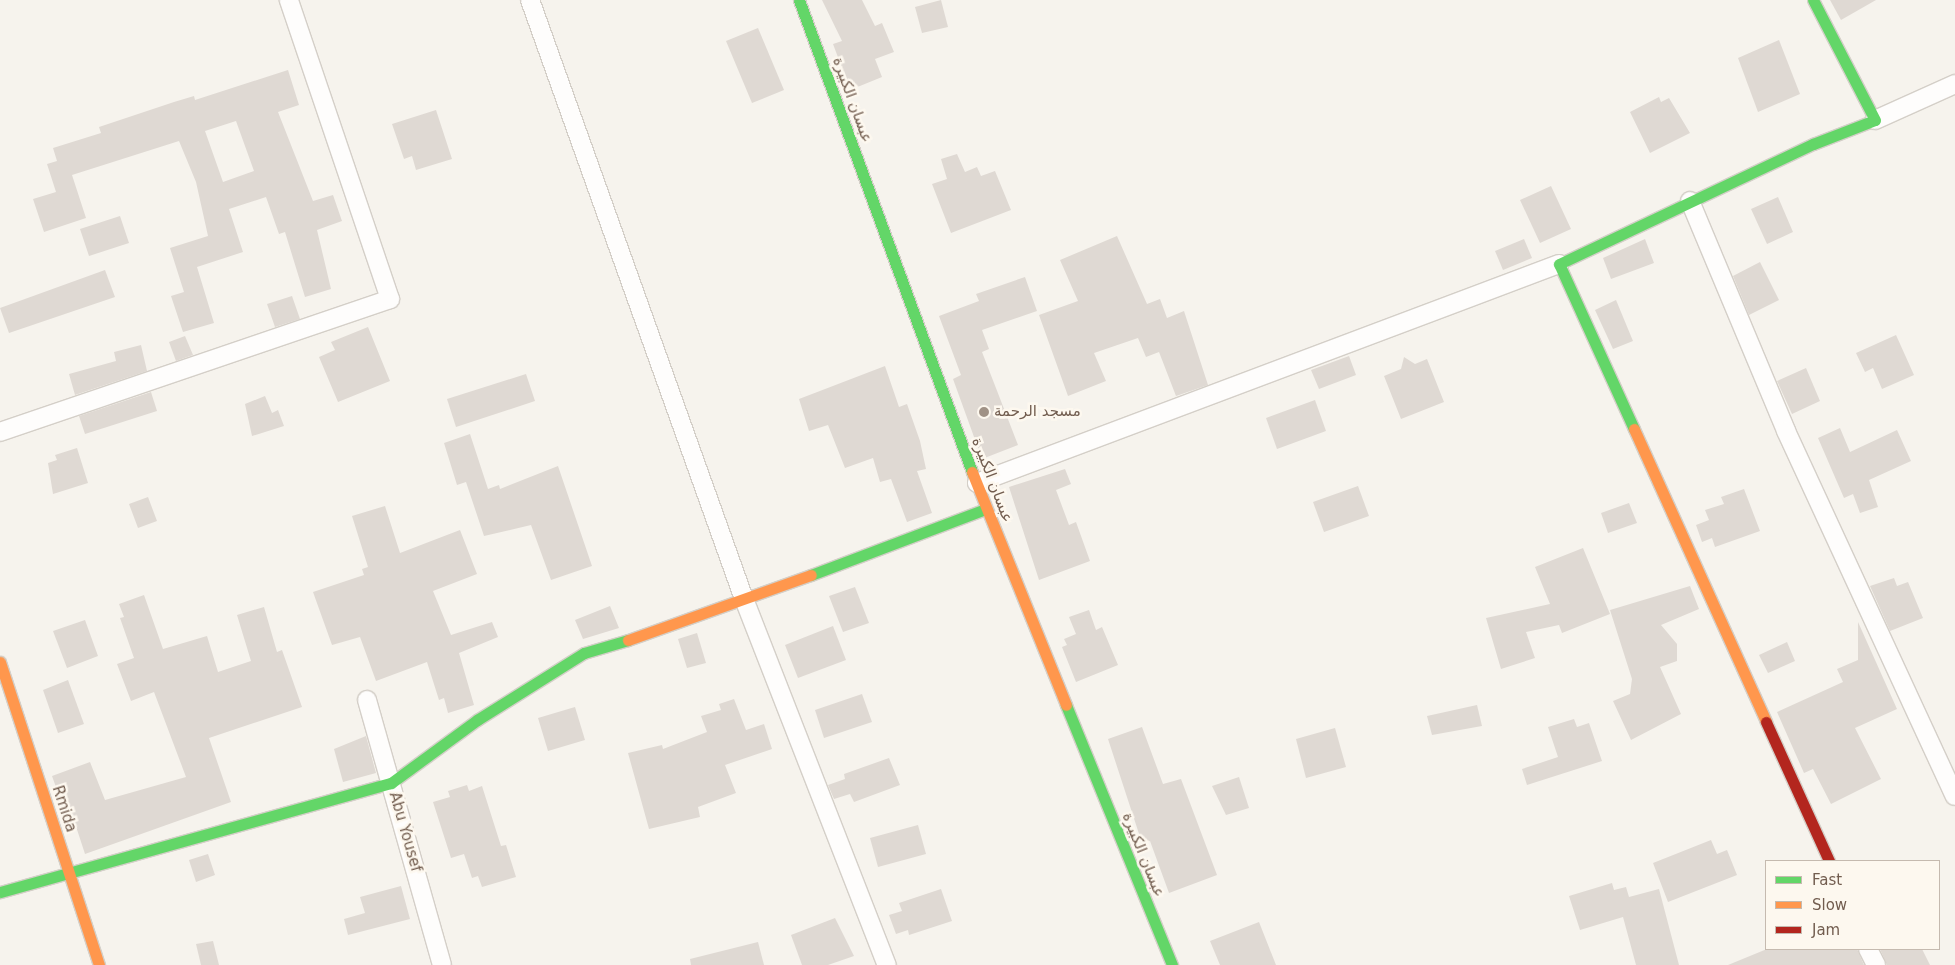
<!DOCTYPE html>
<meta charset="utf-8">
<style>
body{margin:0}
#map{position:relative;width:1955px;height:965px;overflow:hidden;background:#f6f3ed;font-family:"DejaVu Sans","Noto Naskh Arabic",sans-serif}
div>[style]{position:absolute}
.building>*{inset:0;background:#dfd9d3}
.roads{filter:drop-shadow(1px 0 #d4cfc8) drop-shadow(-1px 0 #d4cfc8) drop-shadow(0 1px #d4cfc8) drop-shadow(0 -1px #d4cfc8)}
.street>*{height:18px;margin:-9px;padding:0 9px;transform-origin:9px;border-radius:9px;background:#fefdfc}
.fast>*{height:11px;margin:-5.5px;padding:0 5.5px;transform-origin:5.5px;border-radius:5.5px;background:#63d668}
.slow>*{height:11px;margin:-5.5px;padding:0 5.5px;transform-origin:5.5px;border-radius:5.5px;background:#ff974d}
.jam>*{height:11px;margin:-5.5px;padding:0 5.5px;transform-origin:5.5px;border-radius:5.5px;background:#b3261e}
.dots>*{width:14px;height:14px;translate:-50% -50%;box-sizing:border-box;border:2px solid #fdf8ef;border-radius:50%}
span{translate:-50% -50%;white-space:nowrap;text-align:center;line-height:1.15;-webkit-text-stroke:5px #fdf8ef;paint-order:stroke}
.street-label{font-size:15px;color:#725d4f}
.poi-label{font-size:15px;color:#725d4f}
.left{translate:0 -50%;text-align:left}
.legend{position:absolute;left:1765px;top:860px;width:175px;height:90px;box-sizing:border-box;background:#fdf8ef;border:1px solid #c5baaf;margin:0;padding:6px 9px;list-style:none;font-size:15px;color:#725d4f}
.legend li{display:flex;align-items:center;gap:10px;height:25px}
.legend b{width:25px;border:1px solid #c5baaf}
</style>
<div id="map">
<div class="building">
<div style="clip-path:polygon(822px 0,862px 0,875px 26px,882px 23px,894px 52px,875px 59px,882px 77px,855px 88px,853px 82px,848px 84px,833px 44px,842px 41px)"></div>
<div style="clip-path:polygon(941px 0,948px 27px,922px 33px,915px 7px)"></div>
<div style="clip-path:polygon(1830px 0,1876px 0,1841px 20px)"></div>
<div style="clip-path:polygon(758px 28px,784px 90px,752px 103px,726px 41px)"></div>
<div style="clip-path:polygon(1779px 40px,1800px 94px,1758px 112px,1738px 58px)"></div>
<div style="clip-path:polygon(evenodd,288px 70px,299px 105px,278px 112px,313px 201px,333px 195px,342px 221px,317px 230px,331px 289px,305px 297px,285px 232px,279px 234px,266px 197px,229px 209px,243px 252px,197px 267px,214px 323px,183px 332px,171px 296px,184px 292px,170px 248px,208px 236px,196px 182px,179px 141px,72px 175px,86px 218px,44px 232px,33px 199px,56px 192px,47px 164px,57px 161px,53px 148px,101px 133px,99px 127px,174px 102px,194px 96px,195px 100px,288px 70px,236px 121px,254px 171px,223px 182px,205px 131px,236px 121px)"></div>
<div style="clip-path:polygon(1659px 97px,1661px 102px,1669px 98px,1690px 133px,1650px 153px,1630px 112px)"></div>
<div style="clip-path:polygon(436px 110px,452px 159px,416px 170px,412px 156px,404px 159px,392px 124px)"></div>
<div style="clip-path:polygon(957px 154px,965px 172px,977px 167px,981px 176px,995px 171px,1011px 210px,951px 233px,932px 184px,947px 179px,941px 159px)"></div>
<div style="clip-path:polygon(1551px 186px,1571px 229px,1540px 243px,1520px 200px)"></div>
<div style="clip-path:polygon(1778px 197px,1793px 232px,1767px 244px,1751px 209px)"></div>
<div style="clip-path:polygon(120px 216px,129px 243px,89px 256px,80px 229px)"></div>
<div style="clip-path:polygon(1117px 236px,1147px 304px,1160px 299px,1167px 318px,1184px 311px,1208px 385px,1176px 396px,1159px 352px,1146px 357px,1138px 338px,1094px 353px,1106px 381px,1068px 396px,1039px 315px,1078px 301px,1060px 260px)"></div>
<div style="clip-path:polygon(1524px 239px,1532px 258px,1503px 270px,1495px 251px)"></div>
<div style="clip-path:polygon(1645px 239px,1654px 263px,1611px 279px,1603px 258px)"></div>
<div style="clip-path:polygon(1760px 262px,1779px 300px,1749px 315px,1733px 276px)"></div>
<div style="clip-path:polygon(105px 270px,115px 297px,9px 333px,0 308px)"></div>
<div style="clip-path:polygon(1025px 277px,1037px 311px,982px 330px,989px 349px,982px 352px,1018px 445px,982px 459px,953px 379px,961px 375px,939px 316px,979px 301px,976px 294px)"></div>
<div style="clip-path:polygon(292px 296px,300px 319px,275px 327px,267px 304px)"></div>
<div style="clip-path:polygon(1616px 300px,1633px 341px,1613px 349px,1595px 310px)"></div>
<div style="clip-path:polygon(368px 327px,390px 381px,338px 402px,319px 357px,335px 350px,331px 342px)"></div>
<div style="clip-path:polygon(1896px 335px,1914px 375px,1882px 389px,1873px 368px,1865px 372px,1856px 353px)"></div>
<div style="clip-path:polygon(185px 336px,193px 355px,176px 361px,169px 342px)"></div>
<div style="clip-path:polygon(141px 345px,147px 371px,75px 395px,69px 374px,116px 361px,114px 352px)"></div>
<div style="clip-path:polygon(1349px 356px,1356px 375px,1319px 389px,1311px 370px)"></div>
<div style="clip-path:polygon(1404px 357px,1415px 364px,1427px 359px,1444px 402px,1401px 419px,1384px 376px,1401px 369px)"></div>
<div style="clip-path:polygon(885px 366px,899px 407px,907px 404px,920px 441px,926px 469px,917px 471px,932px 513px,907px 522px,891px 479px,880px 482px,873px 458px,845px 468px,828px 425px,809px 431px,799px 399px)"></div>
<div style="clip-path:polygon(1806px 368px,1820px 401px,1792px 414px,1777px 381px)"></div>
<div style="clip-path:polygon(526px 374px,535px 401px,456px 427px,447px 399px)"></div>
<div style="clip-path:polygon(151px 392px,157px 411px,85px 434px,79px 416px)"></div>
<div style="clip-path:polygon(265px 396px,272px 413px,278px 410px,284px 426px,252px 436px,245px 404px)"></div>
<div style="clip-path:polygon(1315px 400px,1326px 431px,1277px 449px,1266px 418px)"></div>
<div style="clip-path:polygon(1840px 428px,1850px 452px,1897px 430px,1911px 461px,1869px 480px,1878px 507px,1860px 513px,1853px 494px,1844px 498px,1818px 438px)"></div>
<div style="clip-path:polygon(470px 434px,488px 489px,499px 485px,500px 489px,558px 466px,592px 566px,551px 580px,531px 525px,484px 536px,466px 482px,457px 485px,444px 443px)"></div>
<div style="clip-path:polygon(77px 448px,88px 483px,53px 494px,48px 463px,57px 460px,55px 455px)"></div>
<div style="clip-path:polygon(1065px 469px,1071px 484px,1056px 490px,1069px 525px,1076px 522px,1090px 561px,1039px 580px,1009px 487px)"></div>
<div style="clip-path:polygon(1358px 486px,1369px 516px,1324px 532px,1313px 502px)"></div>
<div style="clip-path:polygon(1744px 489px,1760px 531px,1715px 547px,1712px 538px,1702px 542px,1696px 525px,1709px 520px,1705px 510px,1724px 504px,1721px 497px)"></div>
<div style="clip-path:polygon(148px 497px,157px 521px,138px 528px,129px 504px)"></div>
<div style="clip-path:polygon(1629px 503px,1637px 523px,1608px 533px,1601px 513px)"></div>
<div style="clip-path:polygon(385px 506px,400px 553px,460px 530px,477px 574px,433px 591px,451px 635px,492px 622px,498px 637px,459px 653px,474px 705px,448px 713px,444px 698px,439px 700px,427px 662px,376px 681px,360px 637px,332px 645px,313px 592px,364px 575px,362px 569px,368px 567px,352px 516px)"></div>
<div style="clip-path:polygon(1583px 548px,1610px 614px,1562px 633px,1559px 625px,1526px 632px,1535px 658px,1501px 669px,1486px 618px,1550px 604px,1535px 567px)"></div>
<div style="clip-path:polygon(1894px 578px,1897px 586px,1908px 582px,1923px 618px,1890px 631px,1870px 586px)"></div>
<div style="clip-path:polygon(1690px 586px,1699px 609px,1661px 625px,1677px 644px,1677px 661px,1660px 667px,1681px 714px,1631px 740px,1613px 701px,1630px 694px,1632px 679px,1610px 610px)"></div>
<div style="clip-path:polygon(855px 587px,869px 623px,843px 632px,829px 596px)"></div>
<div style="clip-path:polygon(144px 595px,163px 649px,207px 636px,218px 672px,251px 661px,237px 615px,264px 607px,277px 652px,282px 650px,302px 707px,209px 738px,231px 802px,85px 854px,68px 802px,62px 804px,52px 776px,90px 762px,105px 800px,186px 777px,154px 692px,131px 701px,117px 664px,134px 658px,120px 618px,124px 617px,119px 604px)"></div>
<div style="clip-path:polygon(610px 606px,619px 628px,583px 639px,575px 620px)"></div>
<div style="clip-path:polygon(1089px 610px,1096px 630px,1102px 627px,1118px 665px,1076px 682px,1062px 647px,1067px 645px,1064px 639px,1076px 634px,1069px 617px)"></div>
<div style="clip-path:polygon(85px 620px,98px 656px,67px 668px,53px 631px)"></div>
<div style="clip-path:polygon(1858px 622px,1897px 709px,1855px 728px,1881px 779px,1831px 804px,1813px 769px,1804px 773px,1777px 712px,1843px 682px,1837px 669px,1858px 660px)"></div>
<div style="clip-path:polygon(833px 626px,846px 660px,798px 678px,785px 645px)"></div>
<div style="clip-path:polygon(697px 633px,706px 663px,687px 668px,678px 639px)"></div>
<div style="clip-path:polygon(1787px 642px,1795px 661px,1768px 673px,1759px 655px)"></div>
<div style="clip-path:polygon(68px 680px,84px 724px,58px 733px,43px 690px)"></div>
<div style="clip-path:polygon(862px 694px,872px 722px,824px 738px,815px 710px)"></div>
<div style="clip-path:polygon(734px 699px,746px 730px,764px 724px,772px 749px,725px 765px,736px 793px,698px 807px,700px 817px,649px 829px,628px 753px,662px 745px,663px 749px,707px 732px,701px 716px,721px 710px,719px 704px)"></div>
<div style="clip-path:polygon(1477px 705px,1482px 726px,1432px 735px,1427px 716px)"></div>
<div style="clip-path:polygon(575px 707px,585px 740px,548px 751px,538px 718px)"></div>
<div style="clip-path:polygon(1574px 719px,1577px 727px,1589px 723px,1602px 761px,1527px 785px,1522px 769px,1558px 757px,1548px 727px)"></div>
<div style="clip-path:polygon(1142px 727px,1163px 784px,1181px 779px,1217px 875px,1169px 893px,1150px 841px,1142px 843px,1108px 739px)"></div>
<div style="clip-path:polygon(1335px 728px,1346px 767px,1306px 778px,1296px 739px)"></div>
<div style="clip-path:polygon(366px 736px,376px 773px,343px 782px,334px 749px)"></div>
<div style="clip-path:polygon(889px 758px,900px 785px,854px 802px,850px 794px,834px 799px,828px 785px,845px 779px,844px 774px)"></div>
<div style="clip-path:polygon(1239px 777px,1249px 808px,1226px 815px,1212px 786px)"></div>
<div style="clip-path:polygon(467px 785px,469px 791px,482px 786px,501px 846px,506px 845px,516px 877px,482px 887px,478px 876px,472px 878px,464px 854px,451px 858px,433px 802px,450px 797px,448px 791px)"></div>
<div style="clip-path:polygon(918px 825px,926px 854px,878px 867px,870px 838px)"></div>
<div style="clip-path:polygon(1711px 840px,1717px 854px,1727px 850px,1737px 875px,1668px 902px,1653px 863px)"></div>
<div style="clip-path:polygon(208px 854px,215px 875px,196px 882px,189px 860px)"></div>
<div style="clip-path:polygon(1612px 883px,1614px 890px,1626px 887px,1629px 897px,1659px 889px,1679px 965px,1636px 965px,1623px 917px,1580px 930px,1569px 896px)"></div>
<div style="clip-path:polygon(401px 886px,410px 919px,348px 935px,344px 919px,365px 913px,360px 897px)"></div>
<div style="clip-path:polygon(941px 889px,952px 921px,909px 935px,908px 930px,896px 934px,889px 915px,902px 911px,899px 903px)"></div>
<div style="clip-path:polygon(835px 918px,854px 956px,828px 965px,802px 965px,791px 935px)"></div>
<div style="clip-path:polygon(1259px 922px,1276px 965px,1220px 965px,1210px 941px)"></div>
<div style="clip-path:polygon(213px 941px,219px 965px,201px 965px,196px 944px)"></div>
<div style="clip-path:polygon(758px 942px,764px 965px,691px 965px,690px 959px)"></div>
<div style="clip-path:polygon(1767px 949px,1857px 949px,1864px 965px,1728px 965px)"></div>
<div style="clip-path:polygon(1880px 949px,1922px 949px,1930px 965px,1887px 965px)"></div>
</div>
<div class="roads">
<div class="street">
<div style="left:530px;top:0;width:636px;rotate:70.34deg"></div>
<div style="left:744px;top:599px;width:393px;rotate:68.7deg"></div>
<div style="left:1875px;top:120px;width:88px;rotate:-24.2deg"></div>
<div style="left:1690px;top:201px;width:249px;rotate:67.3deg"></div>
<div style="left:1786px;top:431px;width:402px;rotate:65.2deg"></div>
<div style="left:0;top:432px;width:412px;rotate:-18.8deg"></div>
<div style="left:390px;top:299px;width:316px;rotate:-108.7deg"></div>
<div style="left:977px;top:483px;width:622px;rotate:-20.62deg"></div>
<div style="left:367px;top:700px;width:275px;rotate:74.2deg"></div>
<div style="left:1868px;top:949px;width:18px;rotate:63deg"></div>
</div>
<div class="fast">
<div style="left:799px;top:0;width:503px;rotate:69.87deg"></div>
<div style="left:1634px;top:429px;width:181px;rotate:-114.4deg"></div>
<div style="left:1559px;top:264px;width:281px;rotate:-25.3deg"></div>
<div style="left:1813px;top:144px;width:66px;rotate:-21.2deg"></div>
<div style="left:1875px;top:120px;width:135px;rotate:-117.3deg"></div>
<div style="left:811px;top:575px;width:187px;rotate:-20.7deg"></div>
<div style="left:1066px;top:705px;width:281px;rotate:67.8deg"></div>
<div style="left:0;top:892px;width:406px;rotate:-15.6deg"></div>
<div style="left:391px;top:783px;width:107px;rotate:-36.2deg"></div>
<div style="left:477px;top:720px;width:126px;rotate:-32.1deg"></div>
<div style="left:584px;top:653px;width:46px;rotate:-16.5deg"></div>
</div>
<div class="slow">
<div style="left:1634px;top:429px;width:321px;rotate:65.7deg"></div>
<div style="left:972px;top:472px;width:251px;rotate:68deg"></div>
<div style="left:628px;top:640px;width:194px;rotate:-19.6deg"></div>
<div style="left:0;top:662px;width:319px;rotate:71.9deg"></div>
</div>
<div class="jam">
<div style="left:1766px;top:722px;width:153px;rotate:65.6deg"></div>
</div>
</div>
<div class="dots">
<div style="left:984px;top:412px;background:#a09286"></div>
</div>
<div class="street-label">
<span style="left:852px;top:100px;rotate:70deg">عبسان الكبيرة</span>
<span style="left:992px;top:480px;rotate:69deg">عبسان الكبيرة</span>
<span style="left:64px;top:809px;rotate:72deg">Rmida</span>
<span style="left:405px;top:832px;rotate:74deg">Abu Yousef</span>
<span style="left:1143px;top:855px;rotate:68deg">عبسان الكبيرة</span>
</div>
<div class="poi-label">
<span class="left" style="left:994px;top:412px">مسجد الرحمة</span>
</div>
<ul class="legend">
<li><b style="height:6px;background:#63d668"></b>Fast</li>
<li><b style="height:6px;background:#ff974d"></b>Slow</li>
<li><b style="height:6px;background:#b3261e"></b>Jam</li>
</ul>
</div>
